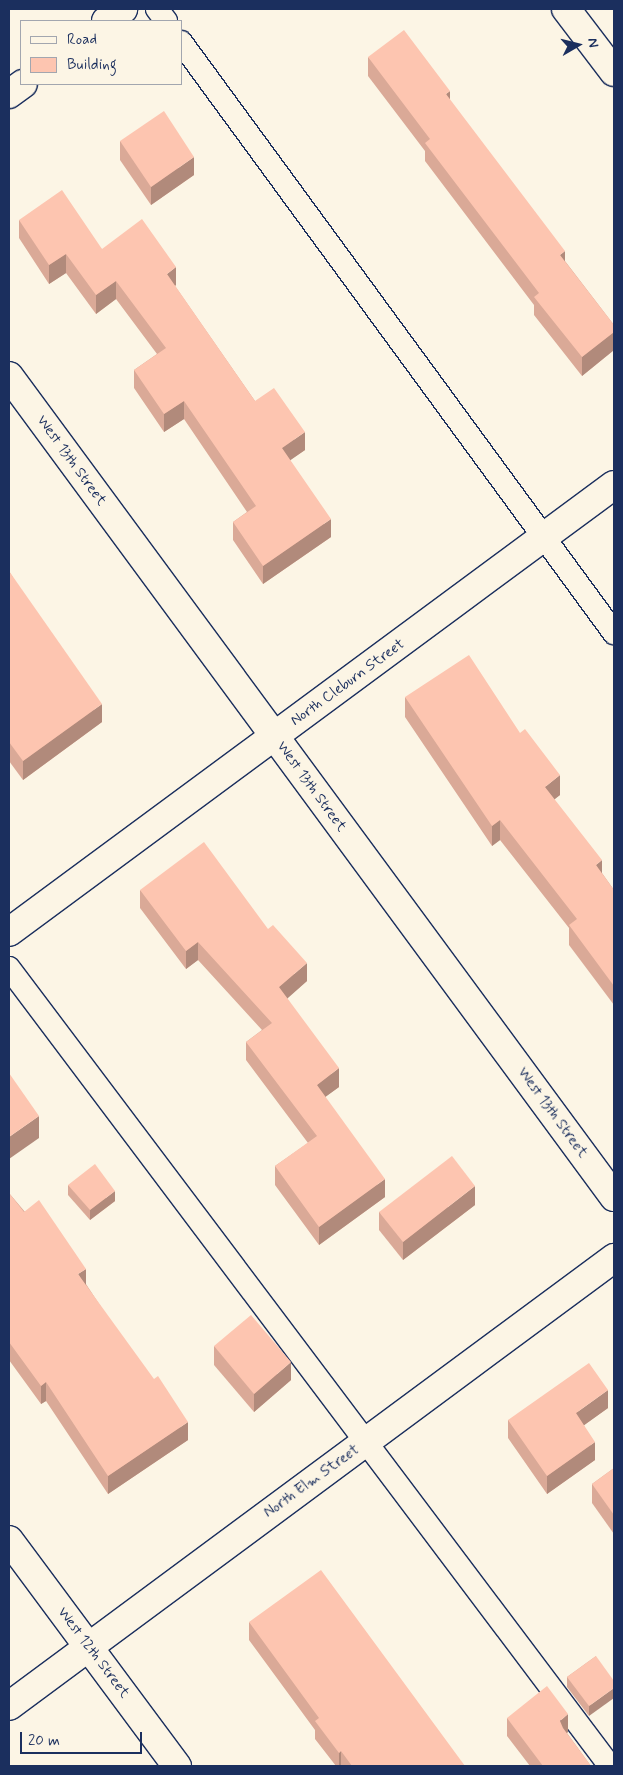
<!DOCTYPE html>
<style>
body{margin:0}
#map{position:relative;width:623px;height:1775px;overflow:hidden;background:#fcf5e5;font-family:Mynerve,sans-serif}
div>[style]{position:absolute}
.roads{filter:drop-shadow(1px 0 #1b2f5e) drop-shadow(-1px 0 #1b2f5e) drop-shadow(0 1px #1b2f5e) drop-shadow(0 -1px #1b2f5e)}
.service>*{height:22px;margin:-11px;padding:0 11px;transform-origin:11px;border-radius:11px;background:#fcf5e5}
.minor>*{height:28px;margin:-14px;padding:0 14px;transform-origin:14px;border-radius:14px;background:#fcf5e5}
.secondary>*{height:28px;margin:-14px;padding:0 14px;transform-origin:14px;border-radius:14px;background:#fcf5e5}
.wall>*{inset:0;background:#daa997}
.shaded-wall>*{inset:0;background:#b18a7b}
.building>*{inset:0;background:#fdc5b0}
span{translate:-50% -50%;white-space:nowrap;text-align:center;line-height:1.15;-webkit-text-stroke:4.5px #fcf5e5;paint-order:stroke}
.street-label{font-size:15px;color:#1b2f5e}
.frame{position:absolute;inset:0;border:10px solid #1b2f5e;pointer-events:none}
.legend{position:absolute;left:20px;top:20px;width:162px;height:65px;box-sizing:border-box;background:#fcf5e5;border:1px solid #a2a6af;margin:0;padding:6px 9px;list-style:none;font-size:15px;color:#1b2f5e}
.legend li{display:flex;align-items:center;gap:10px;height:25px}
.legend b{width:25px;border:1px solid #a2a6af}
.north{position:absolute;left:553px;top:20px;width:50px;height:50px;-webkit-text-stroke:4px #fcf5e5;paint-order:stroke;rotate:82deg;font-size:14px;font-weight:700;line-height:20px;text-align:center;color:#1b2f5e}
.north::after{content:'';display:block;margin:auto;width:18px;height:22px;background:#1b2f5e;clip-path:polygon(50% 0,100% 100%,50% 72%,0 100%)}
.scale{position:absolute;left:20px;top:1732px;width:122px;height:22px;box-sizing:border-box;border:2px solid #1b2f5e;border-top:0;padding-left:6px;font-size:15px;line-height:18px;white-space:nowrap;color:#1b2f5e;-webkit-text-stroke:4px #fcf5e5;paint-order:stroke}
</style>
<div id="map">
<div class="roads">
<div class="service">
<div style="left:157px;top:9px;width:15px;rotate:53deg"></div>
<div style="left:181px;top:42px;width:733px;rotate:53.77deg"></div>
<div style="left:9px;top:968px;width:999px;rotate:53.02deg"></div>
</div>
<div class="minor">
<div style="left:566px;top:9px;width:79px;rotate:52.7deg"></div>
<div style="left:9px;top:376px;width:1020px;rotate:53.61deg"></div>
<div style="left:9px;top:932px;width:752px;rotate:-36.46deg"></div>
<div style="left:9px;top:1540px;width:282px;rotate:53.4deg"></div>
<div style="left:9px;top:1706px;width:753px;rotate:-36.52deg"></div>
</div>
<div class="secondary">
<div style="left:106px;top:21px;width:21px;rotate:-35deg"></div>
<div style="left:9px;top:94px;width:17px;rotate:-36deg"></div>
</div>
</div>
<div class="wall">
<div style="clip-path:polygon(368px 57px,450px 101px,565px 261px,614px 325px,614px 350px,582px 376px,534px 315px,534px 305px,425px 161px,425px 151px,368px 76px)"></div>
<div style="clip-path:polygon(120px 141px,194px 175px,151px 205px,120px 160px)"></div>
<div style="clip-path:polygon(19px 220px,102px 249px,176px 285px,175px 286px,255px 401px,305px 450px,290px 460px,331px 537px,263px 584px,233px 540px,233px 522px,247px 512px,184px 419px,164px 432px,134px 388px,134px 370px,157px 354px,116px 299px,96px 314px,66px 273px,49px 284px,19px 238px)"></div>
<div style="clip-path:polygon(9px 571px,102px 722px,23px 780px,9px 761px)"></div>
<div style="clip-path:polygon(405px 697px,560px 795px,554px 799px,602px 873px,614px 890px,614px 1005px,569px 945px,569px 928px,500px 840px,492px 846px,405px 717px)"></div>
<div style="clip-path:polygon(140px 890px,307px 981px,287px 998px,339px 1087px,325px 1097px,385px 1197px,319px 1245px,275px 1185px,275px 1166px,308px 1143px,246px 1060px,246px 1042px,262px 1030px,198px 960px,186px 969px,140px 908px)"></div>
<div style="clip-path:polygon(68px 1185px,115px 1201px,90px 1220px,68px 1195px)"></div>
<div style="clip-path:polygon(9px 1193px,86px 1284px,188px 1440px,108px 1494px,46px 1401px,41px 1404px,9px 1360px)"></div>
<div style="clip-path:polygon(475px 1205px,403px 1260px,379px 1230px,379px 1212px)"></div>
<div style="clip-path:polygon(214px 1346px,291px 1380px,254px 1412px,214px 1365px)"></div>
<div style="clip-path:polygon(608px 1408px,584px 1425px,595px 1460px,547px 1494px,508px 1438px,508px 1420px)"></div>
<div style="clip-path:polygon(614px 1468px,614px 1534px,592px 1503px,592px 1484px)"></div>
<div style="clip-path:polygon(249px 1622px,465px 1766px,336px 1766px,315px 1739px,315px 1730px,249px 1640px)"></div>
<div style="clip-path:polygon(596px 1656px,589px 1716px,567px 1687px,567px 1677px)"></div>
<div style="clip-path:polygon(507px 1718px,568px 1732px,567px 1733px,591px 1766px,530px 1766px,507px 1736px)"></div>
</div>
<div class="shaded-wall">
<div style="clip-path:polygon(450px 91px,450px 109px,446px 94px)"></div>
<div style="clip-path:polygon(194px 157px,194px 175px,151px 205px,151px 187px)"></div>
<div style="clip-path:polygon(565px 251px,565px 269px,560px 255px)"></div>
<div style="clip-path:polygon(66px 254px,66px 273px,49px 284px,49px 265px)"></div>
<div style="clip-path:polygon(176px 267px,176px 285px,167px 292px,167px 274px)"></div>
<div style="clip-path:polygon(116px 281px,116px 299px,96px 314px,96px 295px)"></div>
<div style="clip-path:polygon(614px 332px,614px 350px,582px 376px,582px 357px)"></div>
<div style="clip-path:polygon(184px 401px,184px 419px,164px 432px,164px 414px)"></div>
<div style="clip-path:polygon(305px 432px,305px 450px,282px 466px,282px 448px)"></div>
<div style="clip-path:polygon(331px 519px,331px 537px,263px 584px,263px 566px)"></div>
<div style="clip-path:polygon(102px 704px,102px 722px,23px 780px,23px 761px)"></div>
<div style="clip-path:polygon(560px 775px,560px 795px,545px 807px,545px 787px)"></div>
<div style="clip-path:polygon(500px 820px,500px 840px,492px 846px,492px 826px)"></div>
<div style="clip-path:polygon(602px 860px,602px 880px,596px 865px)"></div>
<div style="clip-path:polygon(198px 942px,198px 960px,186px 969px,186px 951px)"></div>
<div style="clip-path:polygon(307px 963px,307px 981px,279px 1006px,279px 987px)"></div>
<div style="clip-path:polygon(339px 1068px,339px 1087px,317px 1103px,317px 1085px)"></div>
<div style="clip-path:polygon(39px 1116px,39px 1138px,9px 1159px,9px 1137px)"></div>
<div style="clip-path:polygon(385px 1179px,385px 1197px,319px 1245px,319px 1227px)"></div>
<div style="clip-path:polygon(475px 1186px,475px 1205px,403px 1260px,403px 1242px)"></div>
<div style="clip-path:polygon(115px 1191px,115px 1201px,90px 1220px,90px 1210px)"></div>
<div style="clip-path:polygon(86px 1269px,86px 1287px,78px 1274px)"></div>
<div style="clip-path:polygon(291px 1362px,291px 1380px,254px 1412px,254px 1394px)"></div>
<div style="clip-path:polygon(46px 1382px,46px 1401px,41px 1404px,41px 1386px)"></div>
<div style="clip-path:polygon(608px 1390px,608px 1408px,576px 1431px,576px 1413px)"></div>
<div style="clip-path:polygon(188px 1422px,188px 1440px,108px 1494px,108px 1476px)"></div>
<div style="clip-path:polygon(595px 1442px,595px 1460px,547px 1494px,547px 1476px)"></div>
<div style="clip-path:polygon(614px 1688px,614px 1698px,589px 1716px,589px 1706px)"></div>
<div style="clip-path:polygon(568px 1714px,568px 1732px,560px 1738px,560px 1721px)"></div>
<div style="clip-path:polygon(341px 1751px,341px 1766px,339px 1766px,339px 1753px)"></div>
</div>
<div class="building">
<div style="clip-path:polygon(404px 30px,450px 91px,446px 94px,565px 251px,560px 255px,614px 325px,614px 332px,582px 357px,534px 297px,539px 293px,425px 143px,430px 139px,368px 57px)"></div>
<div style="clip-path:polygon(164px 111px,194px 157px,151px 187px,120px 141px)"></div>
<div style="clip-path:polygon(62px 190px,102px 249px,142px 219px,176px 267px,167px 274px,255px 401px,274px 388px,305px 432px,282px 448px,331px 519px,263px 566px,233px 522px,256px 506px,184px 401px,164px 414px,134px 370px,166px 348px,116px 281px,96px 295px,66px 254px,49px 265px,19px 220px)"></div>
<div style="clip-path:polygon(9px 571px,102px 704px,23px 761px,9px 742px)"></div>
<div style="clip-path:polygon(469px 655px,520px 733px,525px 729px,560px 775px,545px 787px,602px 860px,596px 865px,614px 890px,614px 986px,569px 925px,577px 919px,500px 820px,492px 826px,405px 697px)"></div>
<div style="clip-path:polygon(204px 842px,268px 929px,273px 925px,307px 963px,279px 987px,339px 1068px,317px 1085px,385px 1179px,319px 1227px,275px 1166px,317px 1136px,246px 1042px,272px 1023px,198px 942px,186px 951px,140px 890px)"></div>
<div style="clip-path:polygon(9px 1073px,39px 1116px,9px 1137px)"></div>
<div style="clip-path:polygon(452px 1156px,475px 1186px,403px 1242px,379px 1212px)"></div>
<div style="clip-path:polygon(95px 1164px,115px 1191px,90px 1210px,68px 1185px)"></div>
<div style="clip-path:polygon(9px 1193px,24px 1212px,39px 1200px,86px 1269px,78px 1274px,154px 1379px,158px 1376px,188px 1422px,108px 1476px,46px 1382px,41px 1386px,9px 1342px)"></div>
<div style="clip-path:polygon(251px 1315px,291px 1362px,254px 1394px,214px 1346px)"></div>
<div style="clip-path:polygon(589px 1363px,608px 1390px,576px 1413px,595px 1442px,547px 1476px,508px 1420px)"></div>
<div style="clip-path:polygon(614px 1468px,614px 1515px,592px 1484px)"></div>
<div style="clip-path:polygon(321px 1570px,465px 1766px,352px 1766px,341px 1751px,339px 1753px,315px 1721px,319px 1718px,249px 1622px)"></div>
<div style="clip-path:polygon(596px 1656px,614px 1681px,614px 1688px,589px 1706px,567px 1677px)"></div>
<div style="clip-path:polygon(547px 1686px,568px 1714px,560px 1721px,563px 1728px,591px 1766px,543px 1766px,507px 1718px)"></div>
</div>
<div class="street-label">
<span style="left:71px;top:461px;rotate:54deg">West 13th Street</span>
<span style="left:348px;top:683px;rotate:-36deg">North Cleburn Street</span>
<span style="left:311px;top:787px;rotate:54deg">West 13th Street</span>
<span style="left:552px;top:1113px;rotate:54deg">West 13th Street</span>
<span style="left:312px;top:1482px;rotate:-36deg">North Elm Street</span>
<span style="left:93px;top:1653px;rotate:53deg">West 12th Street</span>
</div>
<div class="frame"></div>
<ul class="legend">
<li><b style="height:6px;background:#fcf5e5"></b>Road</li>
<li><b style="height:14px;background:#fdc5b0"></b>Building</li>
</ul>
<div class="north">N</div>
<div class="scale">20 m</div>
</div>
